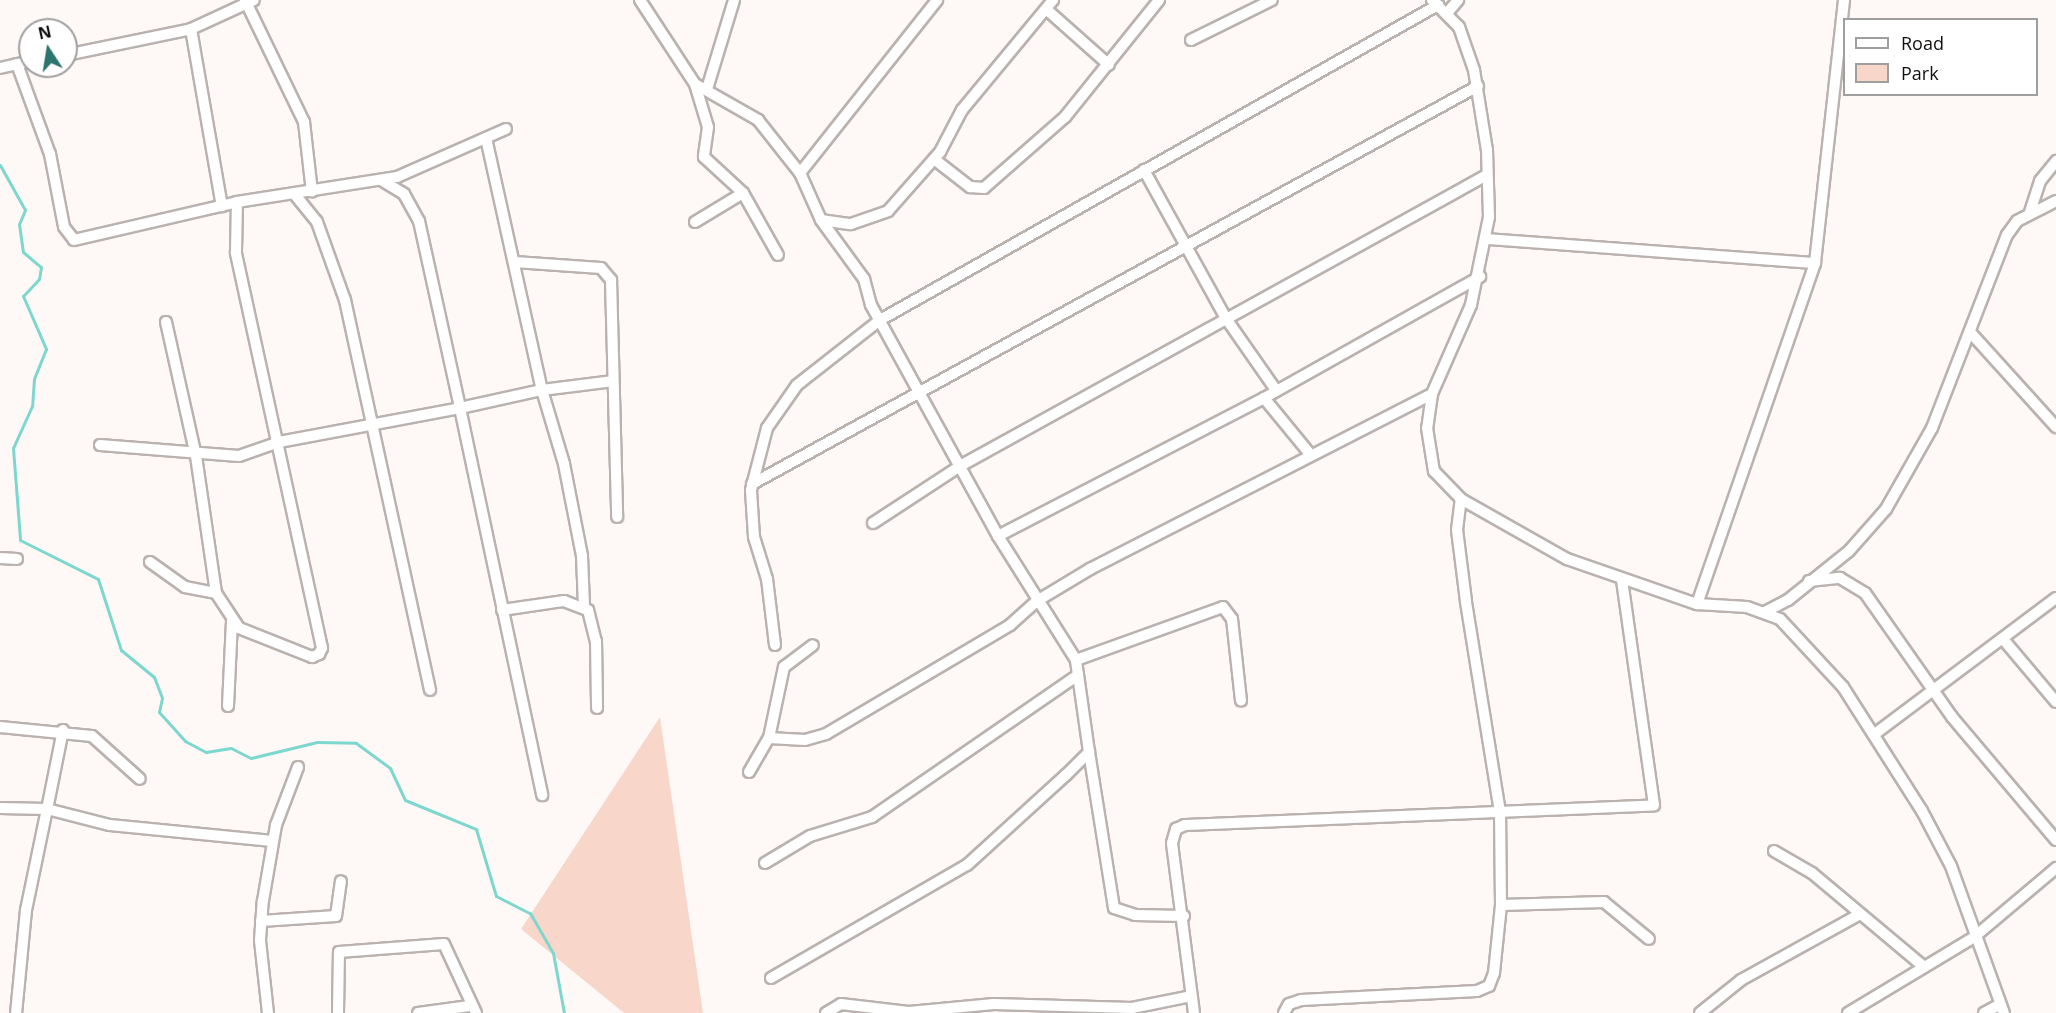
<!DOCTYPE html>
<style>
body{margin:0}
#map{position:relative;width:2056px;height:1013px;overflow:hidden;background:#fef9f7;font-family:"Open Sans",sans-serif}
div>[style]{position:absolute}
.green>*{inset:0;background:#f9d6ca}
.stream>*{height:3px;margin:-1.5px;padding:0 1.5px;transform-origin:1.5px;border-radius:1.5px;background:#7dd7cd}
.roads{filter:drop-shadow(2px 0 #bab2af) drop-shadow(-2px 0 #bab2af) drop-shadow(0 2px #bab2af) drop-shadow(0 -2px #bab2af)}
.minor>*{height:10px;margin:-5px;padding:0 5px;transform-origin:5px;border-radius:5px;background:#fff}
span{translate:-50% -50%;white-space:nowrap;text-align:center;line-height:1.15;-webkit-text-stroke:4.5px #fff;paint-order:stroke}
.legend{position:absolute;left:1843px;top:18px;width:195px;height:78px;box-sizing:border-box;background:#fff;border:2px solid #a09f9f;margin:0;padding:8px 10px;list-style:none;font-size:18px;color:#120f0e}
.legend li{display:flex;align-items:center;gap:12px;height:30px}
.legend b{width:30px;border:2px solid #a09f9f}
.north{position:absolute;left:18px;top:18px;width:60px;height:60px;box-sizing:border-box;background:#fff;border:2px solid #a09f9f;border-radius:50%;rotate:348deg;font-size:16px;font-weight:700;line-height:24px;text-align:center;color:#120f0e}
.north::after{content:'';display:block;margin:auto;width:21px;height:27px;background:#2c746e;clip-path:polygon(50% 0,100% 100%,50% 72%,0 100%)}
</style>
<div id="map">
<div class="green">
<div style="clip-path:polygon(660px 717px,703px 1013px,624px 1013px,521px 929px)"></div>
</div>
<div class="stream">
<div style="left:0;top:165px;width:51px;rotate:60.9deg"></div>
<div style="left:25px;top:210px;width:15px;rotate:113deg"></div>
<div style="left:19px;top:224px;width:28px;rotate:82deg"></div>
<div style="left:23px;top:252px;width:23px;rotate:40deg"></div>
<div style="left:41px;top:267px;width:12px;rotate:99deg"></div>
<div style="left:39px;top:279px;width:23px;rotate:133deg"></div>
<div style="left:23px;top:296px;width:58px;rotate:66.5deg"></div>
<div style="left:46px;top:349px;width:32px;rotate:112deg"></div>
<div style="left:34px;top:379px;width:27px;rotate:94deg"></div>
<div style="left:32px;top:406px;width:46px;rotate:114.3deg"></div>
<div style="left:13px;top:448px;width:92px;rotate:85.6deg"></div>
<div style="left:20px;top:540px;width:87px;rotate:26.6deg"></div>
<div style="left:98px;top:579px;width:75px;rotate:72.1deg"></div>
<div style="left:121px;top:650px;width:43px;rotate:39.3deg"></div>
<div style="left:154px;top:677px;width:22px;rotate:69deg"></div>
<div style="left:162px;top:698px;width:14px;rotate:102deg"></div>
<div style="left:159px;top:712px;width:39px;rotate:48deg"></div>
<div style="left:185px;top:741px;width:24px;rotate:28deg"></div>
<div style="left:206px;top:752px;width:25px;rotate:-9deg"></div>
<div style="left:231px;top:748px;width:22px;rotate:27deg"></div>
<div style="left:251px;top:758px;width:68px;rotate:-13.6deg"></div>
<div style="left:317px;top:742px;width:39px;rotate:1deg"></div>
<div style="left:356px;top:743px;width:42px;rotate:36.3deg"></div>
<div style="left:390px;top:768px;width:35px;rotate:65deg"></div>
<div style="left:405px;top:800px;width:77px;rotate:22.2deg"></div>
<div style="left:476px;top:829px;width:70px;rotate:73.4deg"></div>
<div style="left:496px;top:896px;width:38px;rotate:27deg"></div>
<div style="left:530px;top:913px;width:46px;rotate:60.1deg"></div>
<div style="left:553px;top:953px;width:61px;rotate:79.6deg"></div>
</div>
<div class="roads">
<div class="minor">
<div style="left:245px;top:0;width:136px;rotate:64.2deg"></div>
<div style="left:304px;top:122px;width:70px;rotate:83.5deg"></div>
<div style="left:640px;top:0;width:100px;rotate:56.8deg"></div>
<div style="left:695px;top:84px;width:73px;rotate:29.7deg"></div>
<div style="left:758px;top:120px;width:68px;rotate:51.6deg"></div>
<div style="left:800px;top:173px;width:221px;rotate:-51.6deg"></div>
<div style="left:1432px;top:0;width:38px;rotate:45deg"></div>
<div style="left:1459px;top:27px;width:46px;rotate:70.8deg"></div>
<div style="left:1474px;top:70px;width:81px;rotate:80.8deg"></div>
<div style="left:1487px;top:150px;width:67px;rotate:88.3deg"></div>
<div style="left:1489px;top:217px;width:90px;rotate:101.6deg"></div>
<div style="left:1471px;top:305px;width:97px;rotate:113.7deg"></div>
<div style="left:1432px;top:394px;width:34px;rotate:98deg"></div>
<div style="left:1427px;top:428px;width:44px;rotate:80.8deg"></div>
<div style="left:1434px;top:471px;width:39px;rotate:46deg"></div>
<div style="left:1461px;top:499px;width:122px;rotate:29.5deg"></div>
<div style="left:1567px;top:559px;width:138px;rotate:19.1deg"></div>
<div style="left:1697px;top:604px;width:50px;rotate:3.4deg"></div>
<div style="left:1747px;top:607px;width:35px;rotate:20deg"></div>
<div style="left:1780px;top:619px;width:93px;rotate:47.2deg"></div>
<div style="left:1843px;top:687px;width:147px;rotate:57.5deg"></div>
<div style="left:1922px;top:811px;width:62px;rotate:62.2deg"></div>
<div style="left:1951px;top:866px;width:156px;rotate:70.2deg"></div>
<div style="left:1046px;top:9px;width:84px;rotate:41.6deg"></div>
<div style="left:1448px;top:12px;width:16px;rotate:-50deg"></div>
<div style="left:191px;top:29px;width:180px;rotate:80.1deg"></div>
<div style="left:1191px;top:40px;width:90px;rotate:-26.3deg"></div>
<div style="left:66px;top:55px;width:128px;rotate:-11.7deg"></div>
<div style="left:191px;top:29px;width:69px;rotate:-24.7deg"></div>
<div style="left:17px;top:64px;width:96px;rotate:69.9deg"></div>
<div style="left:50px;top:154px;width:74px;rotate:79.1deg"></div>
<div style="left:64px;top:227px;width:16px;rotate:52deg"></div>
<div style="left:74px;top:240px;width:167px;rotate:-13.1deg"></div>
<div style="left:237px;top:202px;width:162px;rotate:-8.9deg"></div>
<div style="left:397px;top:177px;width:119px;rotate:-23.8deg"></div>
<div style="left:0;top:68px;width:31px;rotate:-13deg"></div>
<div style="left:695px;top:84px;width:45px;rotate:73.2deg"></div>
<div style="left:708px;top:127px;width:30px;rotate:98deg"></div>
<div style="left:704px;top:157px;width:53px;rotate:42.7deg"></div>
<div style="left:743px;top:193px;width:71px;rotate:60.6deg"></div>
<div style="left:707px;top:89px;width:93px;rotate:-73.1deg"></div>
<div style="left:486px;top:138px;width:258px;rotate:77.5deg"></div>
<div style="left:542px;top:390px;width:72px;rotate:-7.2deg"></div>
<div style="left:934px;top:159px;width:46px;rotate:37.9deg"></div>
<div style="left:970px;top:187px;width:14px;rotate:4deg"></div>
<div style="left:984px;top:188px;width:108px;rotate:-41.2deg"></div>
<div style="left:1065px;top:117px;width:150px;rotate:-51.2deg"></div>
<div style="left:1144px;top:170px;width:168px;rotate:61.1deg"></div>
<div style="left:1225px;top:317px;width:89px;rotate:55.1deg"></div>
<div style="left:800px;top:173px;width:51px;rotate:65.9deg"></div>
<div style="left:821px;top:220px;width:30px;rotate:8deg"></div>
<div style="left:851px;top:224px;width:39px;rotate:-19deg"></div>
<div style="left:888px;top:211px;width:79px;rotate:-48.6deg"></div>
<div style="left:940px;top:152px;width:47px;rotate:-62.4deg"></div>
<div style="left:962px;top:110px;width:143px;rotate:-50.4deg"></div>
<div style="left:381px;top:180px;width:27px;rotate:31deg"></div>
<div style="left:404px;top:194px;width:31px;rotate:61deg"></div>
<div style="left:419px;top:221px;width:191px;rotate:77.6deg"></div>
<div style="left:460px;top:408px;width:84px;rotate:-12.4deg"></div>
<div style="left:542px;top:390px;width:77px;rotate:73.4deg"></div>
<div style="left:564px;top:464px;width:94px;rotate:78.9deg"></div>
<div style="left:582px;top:556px;width:50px;rotate:87.7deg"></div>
<div style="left:296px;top:196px;width:33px;rotate:51deg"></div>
<div style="left:317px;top:222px;width:83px;rotate:70.3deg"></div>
<div style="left:345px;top:300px;width:399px;rotate:77.7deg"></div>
<div style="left:2030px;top:212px;width:33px;rotate:-72deg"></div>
<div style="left:2040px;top:181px;width:26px;rotate:-51deg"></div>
<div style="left:695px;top:222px;width:56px;rotate:-31.1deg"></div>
<div style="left:1487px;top:239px;width:329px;rotate:4.2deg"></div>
<div style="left:515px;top:262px;width:86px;rotate:4deg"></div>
<div style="left:601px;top:268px;width:16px;rotate:50deg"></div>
<div style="left:611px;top:280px;width:237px;rotate:88.5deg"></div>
<div style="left:166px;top:322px;width:137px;rotate:77.4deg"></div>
<div style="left:196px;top:456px;width:138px;rotate:81.7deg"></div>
<div style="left:216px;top:593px;width:42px;rotate:56.7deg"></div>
<div style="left:239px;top:628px;width:79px;rotate:21.7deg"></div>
<div style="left:312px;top:657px;width:8px;rotate:-23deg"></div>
<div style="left:319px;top:654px;width:7px;rotate:-63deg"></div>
<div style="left:322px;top:648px;width:405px;rotate:-102.3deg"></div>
<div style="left:236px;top:252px;width:50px;rotate:-88.9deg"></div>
<div style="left:1971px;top:333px;width:127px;rotate:47.9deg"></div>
<div style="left:1264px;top:398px;width:72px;rotate:50.6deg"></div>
<div style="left:100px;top:445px;width:139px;rotate:4.5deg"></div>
<div style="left:239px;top:456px;width:42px;rotate:-19.3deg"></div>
<div style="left:279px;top:442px;width:184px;rotate:-10.6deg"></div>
<div style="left:460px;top:408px;width:396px;rotate:78deg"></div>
<div style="left:752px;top:484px;width:828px;rotate:-28.73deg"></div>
<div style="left:873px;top:523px;width:104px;rotate:-33.2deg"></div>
<div style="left:960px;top:466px;width:602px;rotate:-28.91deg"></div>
<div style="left:998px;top:536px;width:300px;rotate:-27.4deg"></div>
<div style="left:1264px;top:398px;width:248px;rotate:-29.3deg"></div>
<div style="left:0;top:558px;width:17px;rotate:3deg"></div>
<div style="left:150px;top:562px;width:43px;rotate:35.5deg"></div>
<div style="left:185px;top:587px;width:32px;rotate:11deg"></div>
<div style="left:1809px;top:581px;width:31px;rotate:-6deg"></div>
<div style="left:1840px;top:578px;width:29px;rotate:31deg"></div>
<div style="left:1865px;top:593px;width:151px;rotate:54.9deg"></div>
<div style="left:1952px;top:717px;width:161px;rotate:49.8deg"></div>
<div style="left:1697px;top:604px;width:361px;rotate:-70.9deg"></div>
<div style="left:1815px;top:263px;width:265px;rotate:-83.7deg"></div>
<div style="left:502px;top:610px;width:63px;rotate:-8.3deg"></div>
<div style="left:564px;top:601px;width:26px;rotate:21deg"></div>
<div style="left:588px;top:610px;width:32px;rotate:76deg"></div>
<div style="left:596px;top:641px;width:67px;rotate:89.1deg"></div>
<div style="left:1765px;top:612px;width:26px;rotate:-28deg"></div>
<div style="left:1788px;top:600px;width:78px;rotate:-38.8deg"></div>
<div style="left:1849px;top:551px;width:56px;rotate:-48.6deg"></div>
<div style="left:1886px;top:509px;width:93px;rotate:-60.4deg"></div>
<div style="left:1932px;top:428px;width:207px;rotate:-68.8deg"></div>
<div style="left:2007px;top:235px;width:17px;rotate:-54deg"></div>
<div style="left:2017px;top:221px;width:44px;rotate:-27.1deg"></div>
<div style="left:2003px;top:639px;width:82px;rotate:49.9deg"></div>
<div style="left:775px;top:645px;width:66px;rotate:-96.9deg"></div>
<div style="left:767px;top:579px;width:44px;rotate:-107.2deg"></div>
<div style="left:754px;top:537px;width:47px;rotate:-93.7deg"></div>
<div style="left:751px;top:490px;width:64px;rotate:-75.5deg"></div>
<div style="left:767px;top:428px;width:52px;rotate:-55.1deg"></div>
<div style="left:797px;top:385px;width:105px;rotate:-38.1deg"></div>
<div style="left:880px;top:320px;width:641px;rotate:-29.45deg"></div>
<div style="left:1076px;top:660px;width:156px;rotate:-19.8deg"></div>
<div style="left:1223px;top:607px;width:15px;rotate:53deg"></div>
<div style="left:1232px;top:619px;width:82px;rotate:83.7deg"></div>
<div style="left:228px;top:706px;width:85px;rotate:-87.3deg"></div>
<div style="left:0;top:727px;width:92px;rotate:5.6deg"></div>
<div style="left:92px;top:736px;width:64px;rotate:41.9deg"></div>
<div style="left:63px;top:730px;width:81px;rotate:101.4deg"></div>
<div style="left:47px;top:809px;width:65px;rotate:14.3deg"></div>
<div style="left:110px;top:825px;width:163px;rotate:5.6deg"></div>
<div style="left:1876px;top:733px;width:225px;rotate:-36.9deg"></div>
<div style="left:769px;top:738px;width:73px;rotate:-78.1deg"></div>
<div style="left:784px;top:667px;width:36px;rotate:-37deg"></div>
<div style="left:1089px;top:752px;width:158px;rotate:80.9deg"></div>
<div style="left:1114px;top:908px;width:22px;rotate:18deg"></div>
<div style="left:1135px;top:915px;width:49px;rotate:1.2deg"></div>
<div style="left:749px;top:772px;width:39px;rotate:-60deg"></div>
<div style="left:769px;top:738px;width:36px;rotate:3deg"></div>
<div style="left:805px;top:740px;width:22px;rotate:-16deg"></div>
<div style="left:826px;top:734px;width:214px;rotate:-30.6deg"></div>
<div style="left:1010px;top:625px;width:36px;rotate:-42deg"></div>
<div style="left:1037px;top:601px;width:62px;rotate:-31.1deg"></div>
<div style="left:1090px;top:569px;width:384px;rotate:-27.1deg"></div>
<div style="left:0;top:808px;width:47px;rotate:1.2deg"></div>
<div style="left:47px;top:809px;width:103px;rotate:101.7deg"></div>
<div style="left:26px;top:910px;width:103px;rotate:95.5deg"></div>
<div style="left:1774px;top:851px;width:44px;rotate:30.1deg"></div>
<div style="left:1812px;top:873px;width:145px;rotate:40deg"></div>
<div style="left:765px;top:863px;width:52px;rotate:-31deg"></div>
<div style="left:810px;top:836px;width:65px;rotate:-17deg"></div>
<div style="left:872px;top:817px;width:250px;rotate:-34.6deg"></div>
<div style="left:1078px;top:675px;width:15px;rotate:-98deg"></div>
<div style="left:1076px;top:660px;width:146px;rotate:-122.2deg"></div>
<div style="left:998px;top:536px;width:264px;rotate:-118.8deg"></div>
<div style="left:871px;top:305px;width:27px;rotate:-105deg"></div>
<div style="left:864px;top:279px;width:73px;rotate:-126.1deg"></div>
<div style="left:1501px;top:905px;width:103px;rotate:-1.7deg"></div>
<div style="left:1604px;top:902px;width:58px;rotate:39.4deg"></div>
<div style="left:261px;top:921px;width:75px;rotate:-3.8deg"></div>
<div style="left:336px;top:916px;width:35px;rotate:-82deg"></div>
<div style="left:771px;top:978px;width:226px;rotate:-30deg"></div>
<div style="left:967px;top:865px;width:134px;rotate:-42.3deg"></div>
<div style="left:1066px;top:775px;width:33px;rotate:-45deg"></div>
<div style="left:1089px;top:752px;width:78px;rotate:-98.1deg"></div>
<div style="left:268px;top:1013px;width:73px;rotate:-96.3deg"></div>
<div style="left:260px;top:940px;width:39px;rotate:-86deg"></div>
<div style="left:263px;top:901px;width:77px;rotate:-80.3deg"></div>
<div style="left:276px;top:825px;width:62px;rotate:-69.2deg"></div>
<div style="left:338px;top:1013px;width:61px;rotate:-89.1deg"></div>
<div style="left:339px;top:952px;width:105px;rotate:-4.4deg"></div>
<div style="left:444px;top:944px;width:76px;rotate:65.1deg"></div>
<div style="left:418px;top:1013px;width:52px;rotate:-7.7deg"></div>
<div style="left:826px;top:1013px;width:17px;rotate:-31deg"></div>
<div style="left:841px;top:1004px;width:68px;rotate:6.7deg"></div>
<div style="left:909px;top:1012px;width:85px;rotate:-5.4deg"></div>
<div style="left:994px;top:1004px;width:138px;rotate:1.7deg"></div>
<div style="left:1132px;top:1008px;width:60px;rotate:-11.5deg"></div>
<div style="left:1194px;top:1013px;width:171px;rotate:-97.4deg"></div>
<div style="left:1172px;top:843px;width:15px;rotate:-74deg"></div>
<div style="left:1176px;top:829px;width:10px;rotate:-24deg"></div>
<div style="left:1185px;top:825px;width:469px;rotate:-2.4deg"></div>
<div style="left:1654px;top:805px;width:226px;rotate:-98.1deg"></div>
<div style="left:1284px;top:1013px;width:10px;rotate:-61deg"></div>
<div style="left:1289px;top:1004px;width:13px;rotate:-18deg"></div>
<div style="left:1301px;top:1000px;width:176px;rotate:-2.9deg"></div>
<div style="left:1477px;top:991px;width:13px;rotate:-23deg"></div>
<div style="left:1489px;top:986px;width:14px;rotate:-69deg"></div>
<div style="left:1494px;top:973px;width:68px;rotate:-84.1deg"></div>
<div style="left:1501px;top:905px;width:93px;rotate:-90.6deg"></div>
<div style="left:1500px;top:812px;width:214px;rotate:-99.2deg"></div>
<div style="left:1466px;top:601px;width:72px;rotate:-97.2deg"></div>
<div style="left:1457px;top:530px;width:31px;rotate:-83deg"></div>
<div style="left:1700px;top:1013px;width:53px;rotate:-38.8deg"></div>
<div style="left:1741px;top:980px;width:136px;rotate:-29deg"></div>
<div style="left:1848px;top:1013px;width:146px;rotate:-31deg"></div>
<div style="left:1973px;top:938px;width:109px;rotate:-40.1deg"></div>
<div style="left:1984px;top:1013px;width:17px;rotate:-28deg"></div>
</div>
</div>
<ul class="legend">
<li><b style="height:8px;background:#fff"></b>Road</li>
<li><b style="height:16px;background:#f9d6ca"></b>Park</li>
</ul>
<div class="north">N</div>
</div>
